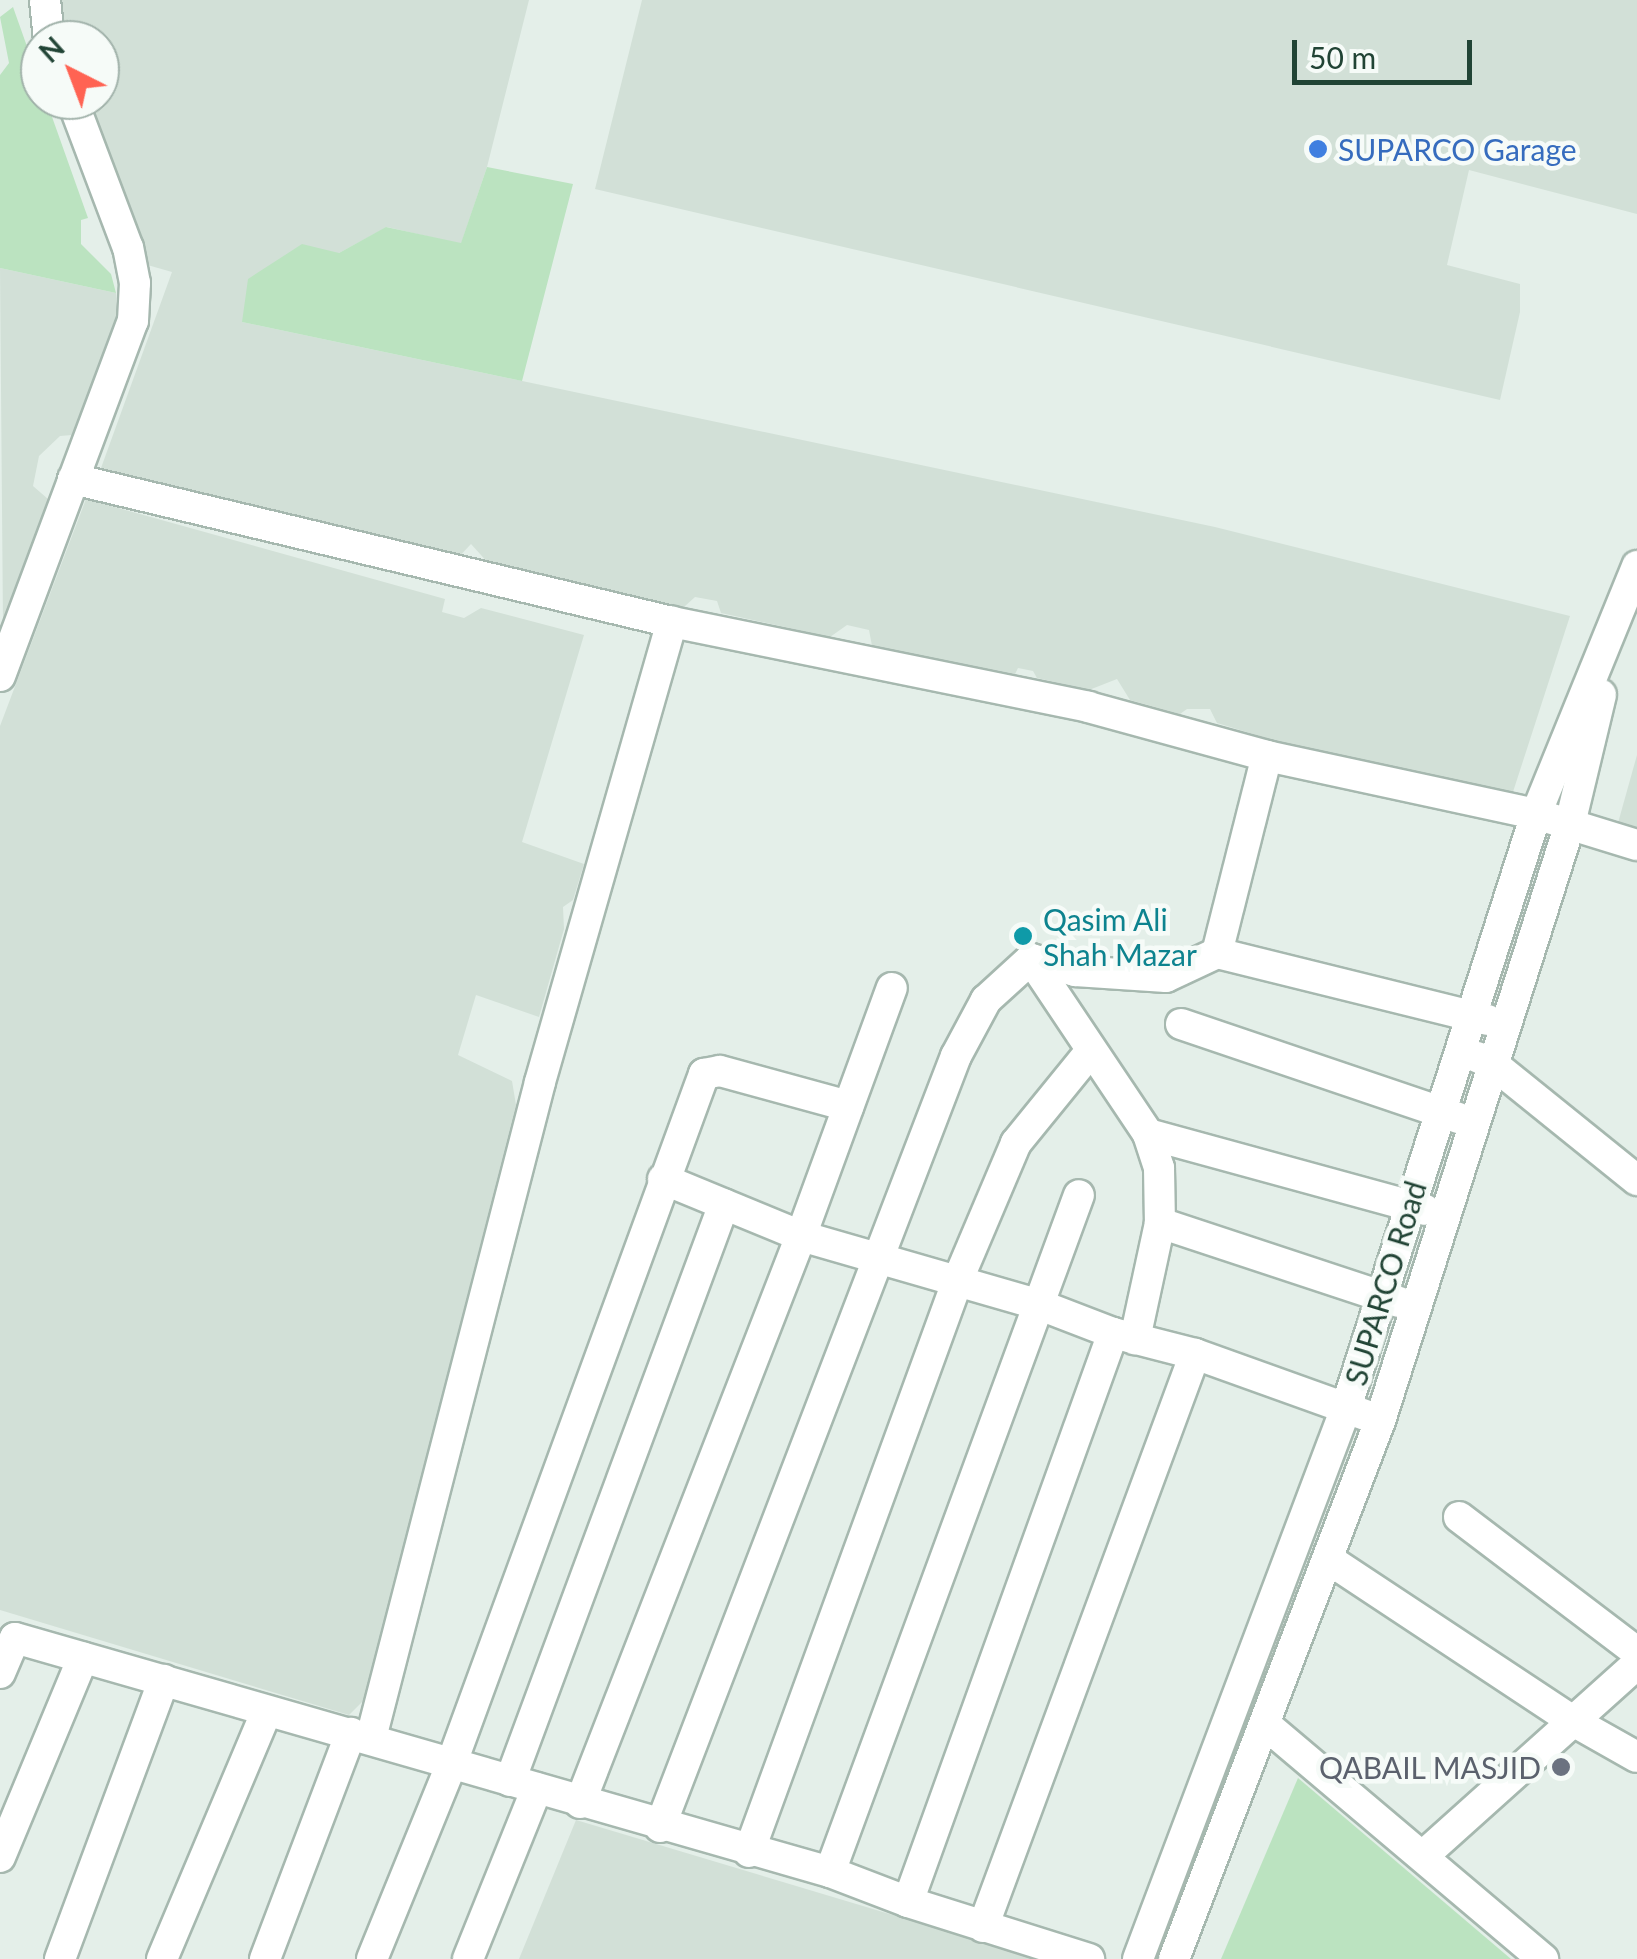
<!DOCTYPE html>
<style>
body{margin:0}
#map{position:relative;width:1637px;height:1959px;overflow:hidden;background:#e4efe9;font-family:Lato,sans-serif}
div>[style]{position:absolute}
.built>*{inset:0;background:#d2e0d7}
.green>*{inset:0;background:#bbe3c0}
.roads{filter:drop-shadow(2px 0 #a6b8af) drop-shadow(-2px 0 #a6b8af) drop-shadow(0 2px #a6b8af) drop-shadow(0 -2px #a6b8af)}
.minor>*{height:30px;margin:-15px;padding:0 15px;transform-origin:15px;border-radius:15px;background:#fff}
.dots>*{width:28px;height:28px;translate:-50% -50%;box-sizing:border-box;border:5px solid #f6fbf8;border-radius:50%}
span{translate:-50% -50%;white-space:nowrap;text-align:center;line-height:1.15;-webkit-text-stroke:9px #f6fbf8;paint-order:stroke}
.shop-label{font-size:30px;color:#366cbe}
.left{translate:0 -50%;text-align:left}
.culture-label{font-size:30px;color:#0d838f}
.street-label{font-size:30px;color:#214435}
.worship-label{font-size:30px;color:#5b616d}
.right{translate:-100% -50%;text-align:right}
.north{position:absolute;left:20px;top:20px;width:100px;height:100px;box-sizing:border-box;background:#f6fbf8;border:2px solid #a1b2aa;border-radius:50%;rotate:318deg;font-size:28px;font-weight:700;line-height:40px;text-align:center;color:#214435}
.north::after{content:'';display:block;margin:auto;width:35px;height:45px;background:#ff6353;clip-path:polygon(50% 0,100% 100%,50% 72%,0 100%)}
.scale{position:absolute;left:1292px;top:40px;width:180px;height:45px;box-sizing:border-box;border:5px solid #214435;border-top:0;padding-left:12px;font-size:30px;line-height:35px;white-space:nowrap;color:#214435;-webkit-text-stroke:8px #f6fbf8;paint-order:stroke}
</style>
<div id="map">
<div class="built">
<div style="clip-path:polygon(61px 0,529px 0,487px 167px,461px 244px,387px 227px,339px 253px,242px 322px,1215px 527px,1570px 616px,1512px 795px,1292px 746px,1217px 723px,1210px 709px,1187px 709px,1180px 714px,1130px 700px,1117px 679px,1089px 690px,1037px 678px,1033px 671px,1018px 668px,1015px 674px,872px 646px,869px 630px,847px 625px,830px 637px,721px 613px,717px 601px,695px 597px,684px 607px,490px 565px,471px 544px,456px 560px,101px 468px,172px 272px,144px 264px,83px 100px,100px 100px,100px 40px,60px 40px,53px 23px)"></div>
<div style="clip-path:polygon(642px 0,1637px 0,1637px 214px,1469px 170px,1447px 265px,1520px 284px,1520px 312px,1500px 400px,595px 189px)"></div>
<div style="clip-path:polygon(0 268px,116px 293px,119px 311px,72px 435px,60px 436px,39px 456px,33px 486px,48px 499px,3px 626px)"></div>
<div style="clip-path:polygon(86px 499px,445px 599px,442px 612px,464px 618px,481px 608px,584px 635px,522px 842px,584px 864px,573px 900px,563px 907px,564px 929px,539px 1017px,476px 995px,458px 1055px,512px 1081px,516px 1105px,364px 1700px,349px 1715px,0 1610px,0 726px)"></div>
<div style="clip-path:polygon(1637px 755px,1637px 828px,1618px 823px)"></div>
<div style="clip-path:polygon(576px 1820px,1040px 1959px,519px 1959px)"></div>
</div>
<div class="green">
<div style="clip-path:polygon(13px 7px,40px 83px,40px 100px,46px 100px,88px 218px,81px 220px,81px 244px,111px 274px,116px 293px,0 268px,0 75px,9px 63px,0 17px)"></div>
<div style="clip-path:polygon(487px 167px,573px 184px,522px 381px,242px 322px,248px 279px,302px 244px,339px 253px,386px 227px,461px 243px)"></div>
<div style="clip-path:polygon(1298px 1778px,1511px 1959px,1221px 1959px)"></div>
</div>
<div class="roads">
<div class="minor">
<div style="left:45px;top:0;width:40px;rotate:84.3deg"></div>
<div style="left:73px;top:479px;width:616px;rotate:13.43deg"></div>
<div style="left:672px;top:622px;width:425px;rotate:11.5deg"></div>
<div style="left:1088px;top:707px;width:186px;rotate:15.3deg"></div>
<div style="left:1267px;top:756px;width:275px;rotate:12.2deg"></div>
<div style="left:1536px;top:814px;width:106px;rotate:17.1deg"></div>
<div style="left:0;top:676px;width:379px;rotate:-69.5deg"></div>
<div style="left:133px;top:321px;width:38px;rotate:-87deg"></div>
<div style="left:135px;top:283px;width:36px;rotate:-101deg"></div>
<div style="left:128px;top:248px;width:158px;rotate:-110.7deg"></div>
<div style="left:1217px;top:953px;width:203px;rotate:-75.8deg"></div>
<div style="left:1031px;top:959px;width:46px;rotate:15.3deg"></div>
<div style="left:1075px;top:971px;width:91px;rotate:3.8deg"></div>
<div style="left:1166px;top:977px;width:56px;rotate:-25.2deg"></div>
<div style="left:1217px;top:953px;width:279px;rotate:13.9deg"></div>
<div style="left:1031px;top:959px;width:211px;rotate:56.2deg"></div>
<div style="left:1148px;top:1134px;width:36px;rotate:72deg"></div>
<div style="left:1159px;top:1168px;width:55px;rotate:89deg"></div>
<div style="left:1160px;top:1223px;width:119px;rotate:102.2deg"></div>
<div style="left:1181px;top:1024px;width:293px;rotate:18.7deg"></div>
<div style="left:1477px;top:1057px;width:17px;rotate:24deg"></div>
<div style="left:1493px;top:1064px;width:185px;rotate:38.9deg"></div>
<div style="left:1148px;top:1134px;width:287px;rotate:15.3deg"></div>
<div style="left:663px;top:1179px;width:149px;rotate:22.4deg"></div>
<div style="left:801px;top:1236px;width:249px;rotate:16.1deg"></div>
<div style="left:1040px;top:1305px;width:78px;rotate:21deg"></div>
<div style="left:1113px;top:1333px;width:85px;rotate:14.4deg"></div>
<div style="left:1195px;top:1354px;width:181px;rotate:19.7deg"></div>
<div style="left:1160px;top:1223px;width:252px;rotate:18.3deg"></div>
<div style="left:1459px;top:1517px;width:223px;rotate:37.2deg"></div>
<div style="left:1328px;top:1559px;width:294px;rotate:33.5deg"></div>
<div style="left:1573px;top:1721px;width:73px;rotate:29.4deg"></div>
<div style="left:0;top:1673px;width:38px;rotate:-67deg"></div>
<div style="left:15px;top:1638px;width:848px;rotate:16.02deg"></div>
<div style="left:830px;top:1872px;width:84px;rotate:21deg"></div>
<div style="left:908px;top:1902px;width:190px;rotate:17.5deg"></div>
<div style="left:1266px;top:1725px;width:363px;rotate:40.2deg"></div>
<div style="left:371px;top:1738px;width:677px;rotate:-75.55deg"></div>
<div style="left:540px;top:1082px;width:479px;rotate:-74deg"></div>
<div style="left:510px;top:1781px;width:615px;rotate:-69.65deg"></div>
<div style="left:580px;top:1803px;width:609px;rotate:-68.71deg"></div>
<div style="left:801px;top:1236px;width:264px;rotate:-69.9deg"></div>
<div style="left:660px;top:1827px;width:826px;rotate:-69deg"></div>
<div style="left:956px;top:1056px;width:64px;rotate:-61.8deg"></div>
<div style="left:986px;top:1000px;width:61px;rotate:-42.3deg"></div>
<div style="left:749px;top:1852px;width:607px;rotate:-69.95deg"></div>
<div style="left:957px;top:1282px;width:151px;rotate:-67deg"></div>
<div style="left:1016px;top:1143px;width:117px;rotate:-50.9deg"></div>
<div style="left:1423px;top:1856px;width:288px;rotate:-41.9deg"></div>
<div style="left:0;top:1857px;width:216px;rotate:-67.4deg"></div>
<div style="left:830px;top:1872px;width:721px;rotate:-69.81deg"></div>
<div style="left:908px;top:1902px;width:605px;rotate:-70.19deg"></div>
<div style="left:983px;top:1927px;width:611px;rotate:-69.7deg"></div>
<div style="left:60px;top:1959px;width:298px;rotate:-69.6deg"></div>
<div style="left:162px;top:1959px;width:269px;rotate:-67.1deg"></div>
<div style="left:265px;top:1959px;width:242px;rotate:-69.2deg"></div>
<div style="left:372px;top:1959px;width:209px;rotate:-67.8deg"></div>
<div style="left:451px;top:1765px;width:736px;rotate:-69.89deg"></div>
<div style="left:704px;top:1074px;width:16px;rotate:-11deg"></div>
<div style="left:720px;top:1071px;width:133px;rotate:15.3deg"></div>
<div style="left:468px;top:1959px;width:184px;rotate:-68deg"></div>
<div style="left:1138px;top:1959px;width:589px;rotate:-69.32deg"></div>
<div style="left:1346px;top:1408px;width:624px;rotate:-72.26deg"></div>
<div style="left:1536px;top:814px;width:268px;rotate:-67.8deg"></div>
<div style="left:1174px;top:1959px;width:576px;rotate:-69.05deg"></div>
<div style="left:1380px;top:1421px;width:627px;rotate:-72.35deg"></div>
<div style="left:1570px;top:824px;width:133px;rotate:-76.5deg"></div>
</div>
</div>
<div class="dots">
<div style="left:1318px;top:149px;background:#3f7fe0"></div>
<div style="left:1023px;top:936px;background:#0f9aa8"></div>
<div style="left:1561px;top:1767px;background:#6b7280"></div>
</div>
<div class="shop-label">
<span class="left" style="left:1338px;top:149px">SUPARCO Garage</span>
</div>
<div class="culture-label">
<span class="left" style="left:1043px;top:936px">Qasim Ali<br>Shah Mazar</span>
</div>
<div class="street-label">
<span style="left:1385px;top:1283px;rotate:-73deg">SUPARCO Road</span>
</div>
<div class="worship-label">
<span class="right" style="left:1541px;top:1767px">QABAIL MASJID</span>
</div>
<div class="north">N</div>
<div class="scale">50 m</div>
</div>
